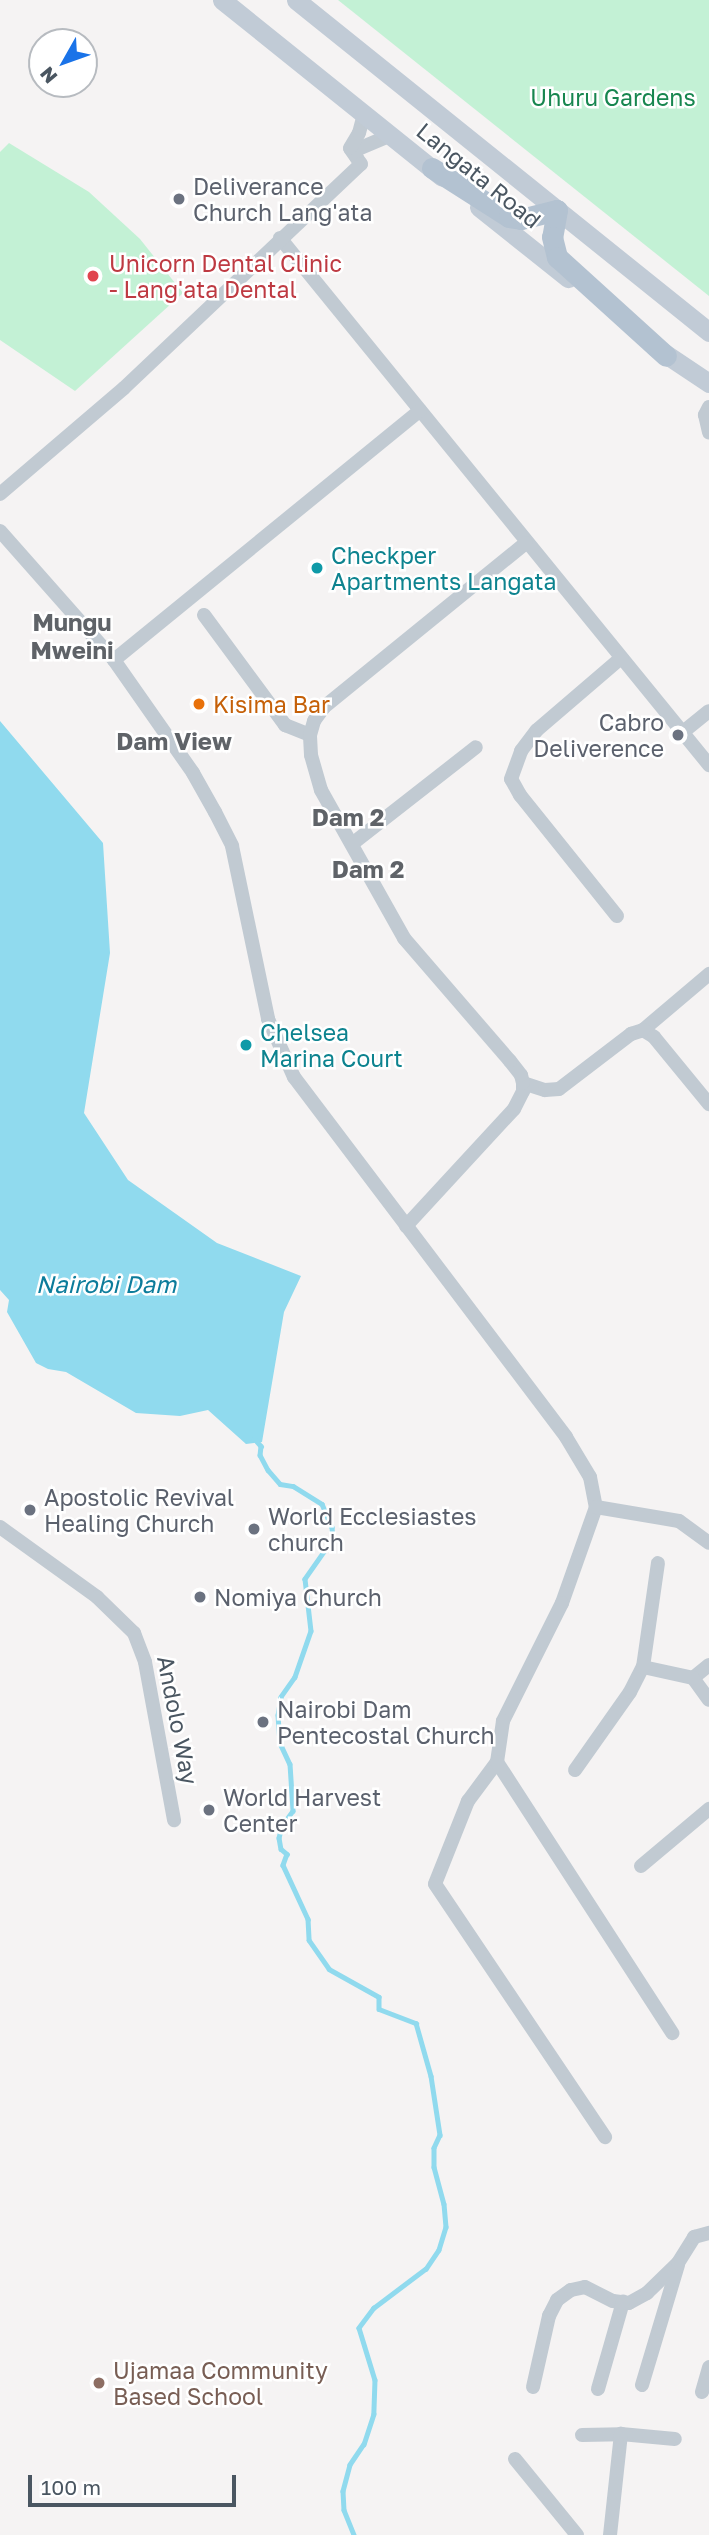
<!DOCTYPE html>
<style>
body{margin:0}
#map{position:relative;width:709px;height:2535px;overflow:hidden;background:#f5f3f3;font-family:"Golos Text",sans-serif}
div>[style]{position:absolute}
.green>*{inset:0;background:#c3f1d5}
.water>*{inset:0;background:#90daee}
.stream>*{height:4.5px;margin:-2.25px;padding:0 2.25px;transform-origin:2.25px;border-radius:2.25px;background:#90daee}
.street>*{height:14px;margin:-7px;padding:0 7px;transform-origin:7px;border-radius:7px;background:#c1cad2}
.secondary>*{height:19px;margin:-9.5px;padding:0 9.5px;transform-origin:9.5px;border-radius:9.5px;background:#c1cbd6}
.primary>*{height:21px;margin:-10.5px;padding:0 10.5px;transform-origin:10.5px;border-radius:10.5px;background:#b3c2d1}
.dots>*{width:19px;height:19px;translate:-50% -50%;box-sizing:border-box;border:4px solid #fff;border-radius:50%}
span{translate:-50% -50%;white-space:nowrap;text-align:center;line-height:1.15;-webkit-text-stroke:5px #fff;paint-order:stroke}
.park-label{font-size:23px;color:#17864f}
.street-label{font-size:23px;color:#4a5661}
.worship-label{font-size:23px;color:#5b616d}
.left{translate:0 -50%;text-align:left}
.right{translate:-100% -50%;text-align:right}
.health-label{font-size:23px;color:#be3a42}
.culture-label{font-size:23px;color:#0d838f}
.food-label{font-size:23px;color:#c56008}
.education-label{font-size:23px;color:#785e54}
.neighbourhood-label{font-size:24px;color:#5f6368;font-weight:700}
.water-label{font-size:24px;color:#0c7c9b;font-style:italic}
.north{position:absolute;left:28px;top:28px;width:70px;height:70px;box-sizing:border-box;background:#fff;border:2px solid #b7bbc0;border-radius:50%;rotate:230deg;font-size:19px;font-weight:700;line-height:28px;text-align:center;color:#4a5661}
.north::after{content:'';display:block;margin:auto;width:24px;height:32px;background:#1a73e8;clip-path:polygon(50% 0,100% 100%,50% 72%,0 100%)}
.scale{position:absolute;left:28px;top:2475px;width:208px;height:32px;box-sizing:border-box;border:4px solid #4a5661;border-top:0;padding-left:9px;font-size:21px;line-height:24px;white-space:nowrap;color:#4a5661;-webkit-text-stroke:5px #fff;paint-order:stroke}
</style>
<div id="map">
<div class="green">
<div style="clip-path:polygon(338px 0,709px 0,709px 296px)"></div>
<div style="clip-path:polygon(9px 143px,89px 192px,140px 239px,183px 293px,75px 391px,0 340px,0 152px)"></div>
</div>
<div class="water">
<div style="clip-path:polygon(0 721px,103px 843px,110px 953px,84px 1113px,128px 1180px,217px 1243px,301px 1276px,284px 1312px,262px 1442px,246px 1444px,208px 1410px,180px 1416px,136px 1413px,66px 1372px,48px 1369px,36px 1363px,7px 1312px,9px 1300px,0 1290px)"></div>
</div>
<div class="stream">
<div style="left:254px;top:1438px;width:11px;rotate:49deg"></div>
<div style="left:261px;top:1446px;width:9px;rotate:96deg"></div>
<div style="left:260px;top:1455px;width:17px;rotate:62deg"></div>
<div style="left:268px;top:1470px;width:18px;rotate:49deg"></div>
<div style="left:280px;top:1484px;width:13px;rotate:9deg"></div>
<div style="left:293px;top:1486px;width:34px;rotate:32deg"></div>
<div style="left:322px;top:1504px;width:25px;rotate:67deg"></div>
<div style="left:332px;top:1527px;width:12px;rotate:85deg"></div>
<div style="left:333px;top:1539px;width:49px;rotate:125deg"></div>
<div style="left:305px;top:1579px;width:52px;rotate:83.4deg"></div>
<div style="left:311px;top:1631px;width:49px;rotate:109.2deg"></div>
<div style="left:295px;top:1677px;width:24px;rotate:125deg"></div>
<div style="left:281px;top:1697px;width:18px;rotate:99deg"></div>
<div style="left:278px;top:1715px;width:28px;rotate:86deg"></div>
<div style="left:280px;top:1743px;width:23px;rotate:65deg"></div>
<div style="left:290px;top:1764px;width:47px;rotate:86.3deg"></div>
<div style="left:293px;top:1811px;width:19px;rotate:126deg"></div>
<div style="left:282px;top:1826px;width:12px;rotate:104deg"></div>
<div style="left:279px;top:1838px;width:11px;rotate:80deg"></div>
<div style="left:281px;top:1849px;width:8px;rotate:40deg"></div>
<div style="left:287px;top:1854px;width:12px;rotate:110deg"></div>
<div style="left:283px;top:1865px;width:60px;rotate:65.2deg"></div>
<div style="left:308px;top:1919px;width:21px;rotate:87deg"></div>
<div style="left:309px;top:1940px;width:35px;rotate:55deg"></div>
<div style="left:329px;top:1969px;width:57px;rotate:29.2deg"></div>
<div style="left:379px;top:1997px;width:12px;rotate:90deg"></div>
<div style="left:379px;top:2009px;width:40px;rotate:21deg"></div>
<div style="left:416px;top:2023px;width:55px;rotate:74.2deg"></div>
<div style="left:431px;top:2076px;width:60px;rotate:81.3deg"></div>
<div style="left:440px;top:2135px;width:14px;rotate:115deg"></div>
<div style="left:434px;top:2148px;width:19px;rotate:90deg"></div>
<div style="left:434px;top:2167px;width:38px;rotate:75deg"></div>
<div style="left:444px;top:2204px;width:23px;rotate:85deg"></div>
<div style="left:446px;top:2227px;width:24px;rotate:107deg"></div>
<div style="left:439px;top:2250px;width:23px;rotate:124deg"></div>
<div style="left:426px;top:2269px;width:65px;rotate:143.1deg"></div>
<div style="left:374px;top:2308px;width:25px;rotate:127deg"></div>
<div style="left:359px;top:2328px;width:54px;rotate:72.9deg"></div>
<div style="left:375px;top:2380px;width:34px;rotate:92deg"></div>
<div style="left:374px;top:2414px;width:32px;rotate:108deg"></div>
<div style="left:364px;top:2444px;width:25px;rotate:124deg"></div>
<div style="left:350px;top:2465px;width:27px;rotate:105deg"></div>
<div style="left:343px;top:2491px;width:19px;rotate:87deg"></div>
<div style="left:344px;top:2510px;width:27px;rotate:68deg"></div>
</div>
<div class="street">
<div style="left:357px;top:158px;width:7px;rotate:-117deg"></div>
<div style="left:354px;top:152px;width:5px;rotate:-37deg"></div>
<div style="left:358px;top:149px;width:36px;rotate:-23deg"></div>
<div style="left:361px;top:164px;width:19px;rotate:-125deg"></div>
<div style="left:350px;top:148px;width:17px;rotate:-59deg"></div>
<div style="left:359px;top:133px;width:20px;rotate:-75deg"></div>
<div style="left:280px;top:238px;width:680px;rotate:50.85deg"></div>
<div style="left:709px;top:407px;width:9px;rotate:117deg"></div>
<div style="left:705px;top:415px;width:18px;rotate:77deg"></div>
<div style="left:0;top:494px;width:163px;rotate:-40.5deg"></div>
<div style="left:124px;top:388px;width:326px;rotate:-43.4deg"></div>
<div style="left:0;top:531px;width:172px;rotate:48.5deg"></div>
<div style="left:114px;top:660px;width:138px;rotate:55deg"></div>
<div style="left:193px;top:773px;width:45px;rotate:60.6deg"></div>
<div style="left:215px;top:812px;width:38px;rotate:63deg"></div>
<div style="left:232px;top:846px;width:177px;rotate:78.2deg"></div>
<div style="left:268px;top:1019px;width:64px;rotate:65.9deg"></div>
<div style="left:294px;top:1077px;width:451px;rotate:52.9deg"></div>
<div style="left:566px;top:1437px;width:47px;rotate:59deg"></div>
<div style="left:590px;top:1477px;width:31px;rotate:79deg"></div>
<div style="left:596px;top:1507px;width:102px;rotate:109.5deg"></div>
<div style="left:562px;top:1603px;width:132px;rotate:116.6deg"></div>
<div style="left:503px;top:1721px;width:41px;rotate:98.3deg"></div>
<div style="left:497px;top:1762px;width:49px;rotate:126.6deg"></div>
<div style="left:468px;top:1801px;width:89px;rotate:111.7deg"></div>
<div style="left:435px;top:1884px;width:305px;rotate:56.1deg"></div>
<div style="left:204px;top:615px;width:137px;rotate:53.6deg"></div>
<div style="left:285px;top:725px;width:27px;rotate:22deg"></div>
<div style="left:114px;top:660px;width:395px;rotate:-39.2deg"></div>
<div style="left:683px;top:732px;width:33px;rotate:-39deg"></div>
<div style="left:352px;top:844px;width:157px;rotate:-38deg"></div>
<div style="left:617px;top:916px;width:155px;rotate:-128.7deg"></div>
<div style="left:520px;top:795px;width:18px;rotate:-119deg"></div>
<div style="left:511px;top:779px;width:30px;rotate:-70deg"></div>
<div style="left:521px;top:751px;width:26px;rotate:-53deg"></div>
<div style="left:537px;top:730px;width:111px;rotate:-40.6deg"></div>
<div style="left:643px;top:1030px;width:87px;rotate:-40.3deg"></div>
<div style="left:523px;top:1083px;width:23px;rotate:18deg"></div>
<div style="left:545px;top:1090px;width:14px;rotate:-4deg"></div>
<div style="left:559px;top:1089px;width:91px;rotate:-37.4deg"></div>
<div style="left:631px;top:1034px;width:13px;rotate:-18deg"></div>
<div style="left:643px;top:1030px;width:13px;rotate:32deg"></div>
<div style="left:654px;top:1037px;width:87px;rotate:50.6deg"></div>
<div style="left:406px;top:1226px;width:159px;rotate:-47.3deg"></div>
<div style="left:514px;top:1109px;width:20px;rotate:-63deg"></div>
<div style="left:523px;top:1091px;width:8px;rotate:-90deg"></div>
<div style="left:523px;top:1083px;width:8px;rotate:-104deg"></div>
<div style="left:521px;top:1075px;width:18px;rotate:-128deg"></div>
<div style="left:510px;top:1061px;width:162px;rotate:-130.8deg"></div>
<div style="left:404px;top:938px;width:170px;rotate:-119.3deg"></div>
<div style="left:321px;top:790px;width:36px;rotate:-106deg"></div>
<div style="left:311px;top:755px;width:20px;rotate:-93deg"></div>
<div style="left:310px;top:735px;width:15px;rotate:-74deg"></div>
<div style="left:314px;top:721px;width:17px;rotate:-54deg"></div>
<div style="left:324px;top:707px;width:260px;rotate:-39.1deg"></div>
<div style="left:596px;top:1507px;width:84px;rotate:9.6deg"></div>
<div style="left:679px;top:1521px;width:37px;rotate:36deg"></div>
<div style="left:0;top:1527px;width:120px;rotate:35.8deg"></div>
<div style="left:97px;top:1597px;width:52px;rotate:44.2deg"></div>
<div style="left:134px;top:1633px;width:31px;rotate:69deg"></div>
<div style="left:145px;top:1662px;width:161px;rotate:79.6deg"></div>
<div style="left:709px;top:1665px;width:21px;rotate:141deg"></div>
<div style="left:693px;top:1678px;width:27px;rotate:54deg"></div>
<div style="left:643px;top:1667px;width:51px;rotate:12.4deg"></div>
<div style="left:497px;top:1762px;width:323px;rotate:57.1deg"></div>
<div style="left:575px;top:1770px;width:95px;rotate:-54.8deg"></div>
<div style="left:630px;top:1692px;width:28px;rotate:-63deg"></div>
<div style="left:643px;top:1667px;width:105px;rotate:-81.8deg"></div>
<div style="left:641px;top:1866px;width:89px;rotate:-40deg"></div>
<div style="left:642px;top:2385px;width:125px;rotate:-73.3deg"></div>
<div style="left:533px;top:2387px;width:73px;rotate:-77.3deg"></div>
<div style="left:549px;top:2316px;width:18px;rotate:-63deg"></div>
<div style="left:557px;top:2300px;width:17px;rotate:-36deg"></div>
<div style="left:571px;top:2290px;width:14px;rotate:-12deg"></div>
<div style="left:585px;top:2287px;width:31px;rotate:27deg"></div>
<div style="left:613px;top:2301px;width:16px;rotate:7deg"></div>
<div style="left:629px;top:2303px;width:21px;rotate:-29deg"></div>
<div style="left:647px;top:2293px;width:43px;rotate:-44.1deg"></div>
<div style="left:678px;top:2263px;width:31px;rotate:-58deg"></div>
<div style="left:694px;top:2237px;width:16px;rotate:-15deg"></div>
<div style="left:598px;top:2389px;width:91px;rotate:-74deg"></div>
<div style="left:702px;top:2392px;width:26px;rotate:-74deg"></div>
<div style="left:582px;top:2435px;width:39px;rotate:-1deg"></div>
<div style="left:621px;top:2434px;width:54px;rotate:5.3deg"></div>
<div style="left:515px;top:2459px;width:98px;rotate:50.8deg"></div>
<div style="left:610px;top:2535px;width:102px;rotate:-83.8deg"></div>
</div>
<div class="secondary">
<div style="left:222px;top:0;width:282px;rotate:38.8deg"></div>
<div style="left:296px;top:0;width:530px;rotate:38.79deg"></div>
<div style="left:479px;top:207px;width:114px;rotate:38.6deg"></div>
<div style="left:655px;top:347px;width:65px;rotate:33.7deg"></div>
</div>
<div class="primary">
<div style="left:432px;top:168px;width:91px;rotate:32.5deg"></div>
<div style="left:509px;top:217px;width:12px;rotate:9deg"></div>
<div style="left:521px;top:219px;width:37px;rotate:-14deg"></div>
<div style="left:557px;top:210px;width:27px;rotate:100deg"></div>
<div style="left:552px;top:237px;width:21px;rotate:76deg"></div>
<div style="left:557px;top:257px;width:147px;rotate:42.2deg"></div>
</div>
<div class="dots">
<div style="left:179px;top:199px;background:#6b7280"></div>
<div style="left:93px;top:276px;background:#e0444e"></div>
<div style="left:317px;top:568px;background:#0f9aa8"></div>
<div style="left:199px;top:704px;background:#e8710a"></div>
<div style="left:678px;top:735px;background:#6b7280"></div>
<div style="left:246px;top:1045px;background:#0f9aa8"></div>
<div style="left:30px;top:1510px;background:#6b7280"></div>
<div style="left:254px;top:1529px;background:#6b7280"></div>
<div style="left:200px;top:1597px;background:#6b7280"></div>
<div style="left:263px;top:1722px;background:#6b7280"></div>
<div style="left:209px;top:1810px;background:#6b7280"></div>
<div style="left:99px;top:2383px;background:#8d6e63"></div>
</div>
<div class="park-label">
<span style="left:613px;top:97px">Uhuru Gardens</span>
</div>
<div class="street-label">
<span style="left:479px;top:175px;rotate:39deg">Langata Road</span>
<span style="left:178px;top:1720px;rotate:79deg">Andolo Way</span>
</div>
<div class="worship-label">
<span class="left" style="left:193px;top:199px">Deliverance<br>Church Lang'ata</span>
<span class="right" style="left:664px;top:735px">Cabro<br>Deliverence</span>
<span class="left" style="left:44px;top:1510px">Apostolic Revival<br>Healing Church</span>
<span class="left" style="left:268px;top:1529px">World Ecclesiastes<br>church</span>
<span class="left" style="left:214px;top:1597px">Nomiya Church</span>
<span class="left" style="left:277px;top:1722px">Nairobi Dam<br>Pentecostal Church</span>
<span class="left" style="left:223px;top:1810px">World Harvest<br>Center</span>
</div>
<div class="health-label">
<span class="left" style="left:109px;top:276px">Unicorn Dental Clinic<br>- Lang'ata Dental</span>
</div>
<div class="culture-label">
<span class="left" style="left:331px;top:568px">Checkper<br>Apartments Langata</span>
<span class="left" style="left:260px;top:1045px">Chelsea<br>Marina Court</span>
</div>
<div class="food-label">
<span class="left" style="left:213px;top:704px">Kisima Bar</span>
</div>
<div class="education-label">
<span class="left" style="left:113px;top:2383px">Ujamaa Community<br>Based School</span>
</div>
<div class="neighbourhood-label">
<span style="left:72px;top:636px">Mungu<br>Mweini</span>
<span style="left:174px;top:741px">Dam View</span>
<span style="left:348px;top:817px">Dam 2</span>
<span style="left:368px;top:869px">Dam 2</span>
</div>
<div class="water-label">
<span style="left:106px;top:1284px">Nairobi Dam</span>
</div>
<div class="north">N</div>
<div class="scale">100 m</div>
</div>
